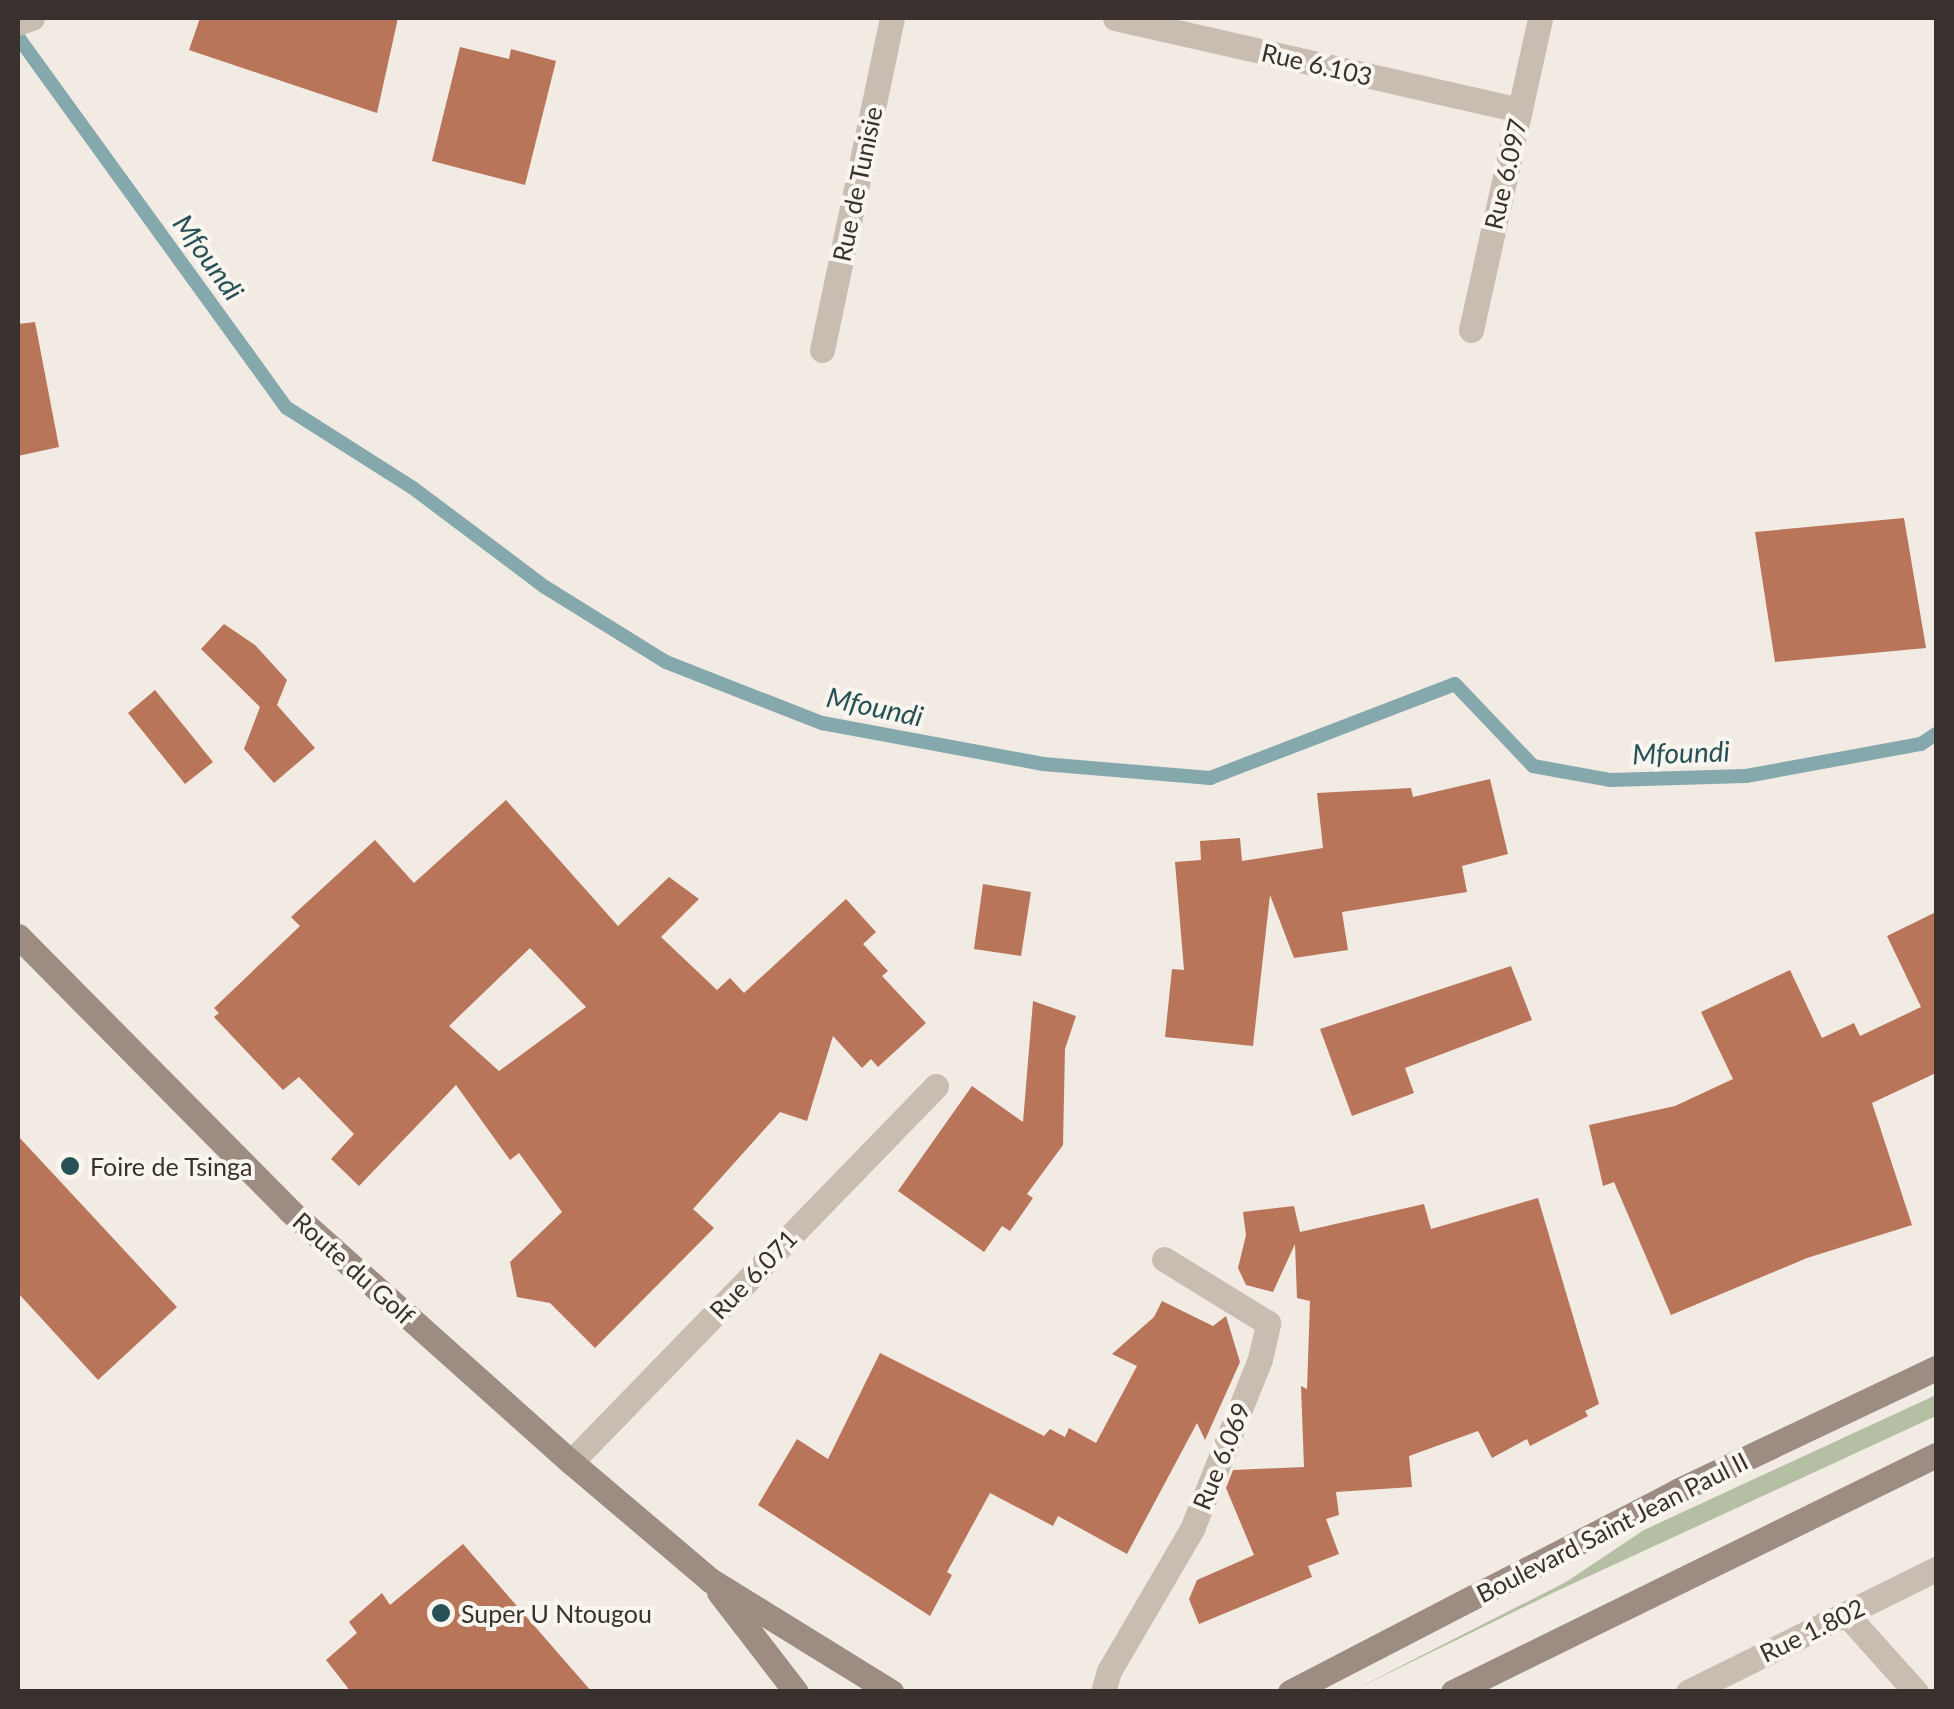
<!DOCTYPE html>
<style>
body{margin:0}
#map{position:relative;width:1954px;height:1709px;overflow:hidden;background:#f2ebe3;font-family:Lato,sans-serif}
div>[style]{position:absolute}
.green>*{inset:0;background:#b5bfa4}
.stream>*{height:14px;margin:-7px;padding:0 7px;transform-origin:7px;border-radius:7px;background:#85a8ac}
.building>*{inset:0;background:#b9755a}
.minor>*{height:25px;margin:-12.5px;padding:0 12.5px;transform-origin:12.5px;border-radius:12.5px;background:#c9bcb0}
.secondary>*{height:25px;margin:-12.5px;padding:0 12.5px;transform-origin:12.5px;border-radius:12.5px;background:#9c8c81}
.dots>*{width:28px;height:28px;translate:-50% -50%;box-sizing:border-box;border:5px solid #f9f5ef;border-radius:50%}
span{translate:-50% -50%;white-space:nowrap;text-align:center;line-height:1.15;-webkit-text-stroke:8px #f9f5ef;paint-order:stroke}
.street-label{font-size:25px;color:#39312d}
.poi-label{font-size:25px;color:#39312d}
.left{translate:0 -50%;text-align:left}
.water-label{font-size:28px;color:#275156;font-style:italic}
.frame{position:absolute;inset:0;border:20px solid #39312d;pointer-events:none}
</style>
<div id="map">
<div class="green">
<div style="clip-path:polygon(1936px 1395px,1936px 1416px,1559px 1590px,1352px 1691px,1566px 1582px,1644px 1530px)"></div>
</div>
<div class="stream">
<div style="left:18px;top:37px;width:458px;rotate:54.1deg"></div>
<div style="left:287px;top:408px;width:149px;rotate:32.4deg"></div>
<div style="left:413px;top:488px;width:165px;rotate:36.9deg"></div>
<div style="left:545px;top:587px;width:142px;rotate:31.8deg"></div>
<div style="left:666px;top:662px;width:168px;rotate:21.4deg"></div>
<div style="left:822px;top:723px;width:225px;rotate:10.5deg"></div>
<div style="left:1043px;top:764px;width:168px;rotate:4.8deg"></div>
<div style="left:1210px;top:778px;width:262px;rotate:-21deg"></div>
<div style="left:1455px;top:684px;width:113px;rotate:46.4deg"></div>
<div style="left:1533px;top:766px;width:78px;rotate:10.3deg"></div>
<div style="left:1610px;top:780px;width:136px;rotate:-1.7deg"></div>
<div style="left:1746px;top:776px;width:178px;rotate:-10.4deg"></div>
<div style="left:1921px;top:744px;width:18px;rotate:-34deg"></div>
</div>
<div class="building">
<div style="clip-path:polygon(200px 18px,398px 18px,377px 113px,189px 50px)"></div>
<div style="clip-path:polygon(460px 47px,509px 59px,511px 49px,556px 61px,525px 185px,432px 161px)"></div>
<div style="clip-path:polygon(35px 322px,59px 447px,18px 456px,18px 324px)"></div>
<div style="clip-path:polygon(1904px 518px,1926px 648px,1775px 662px,1755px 532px)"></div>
<div style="clip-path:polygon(224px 624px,255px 645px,287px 680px,277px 705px,315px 748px,274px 783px,244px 749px,260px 707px,201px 649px)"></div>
<div style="clip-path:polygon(155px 690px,213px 762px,185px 784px,128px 713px)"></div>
<div style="clip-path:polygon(1490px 779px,1508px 854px,1462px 866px,1467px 892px,1342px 912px,1348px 950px,1294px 958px,1270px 895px,1253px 1046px,1165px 1037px,1172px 969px,1184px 970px,1175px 862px,1201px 860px,1200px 841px,1240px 838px,1242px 861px,1323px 848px,1317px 793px,1411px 788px,1413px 797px)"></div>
<div style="clip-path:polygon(evenodd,506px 800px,618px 926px,669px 877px,699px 899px,661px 937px,717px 990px,730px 978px,744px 993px,846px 899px,876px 932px,863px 944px,888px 971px,882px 976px,926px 1023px,878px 1067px,871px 1059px,862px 1068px,833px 1036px,807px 1121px,780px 1112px,693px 1209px,714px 1228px,595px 1348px,550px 1303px,517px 1297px,510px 1262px,562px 1212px,519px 1153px,510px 1160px,456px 1085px,359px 1186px,331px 1159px,354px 1134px,299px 1077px,283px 1090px,214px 1017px,219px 1013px,214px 1008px,300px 926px,291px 917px,375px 840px,414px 883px,506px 800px,530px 948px,586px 1007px,499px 1071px,449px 1026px,530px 948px)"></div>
<div style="clip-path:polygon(983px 884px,1031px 892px,1021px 956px,974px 949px)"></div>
<div style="clip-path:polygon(1936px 912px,1936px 1073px,1872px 1103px,1912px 1225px,1807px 1258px,1671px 1315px,1614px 1182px,1603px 1186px,1589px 1125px,1675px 1106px,1733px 1079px,1701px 1012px,1790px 970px,1822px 1038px,1854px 1023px,1860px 1036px,1921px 1007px,1887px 936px)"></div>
<div style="clip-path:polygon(1511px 966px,1532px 1020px,1405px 1068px,1414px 1093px,1352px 1116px,1320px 1029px)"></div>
<div style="clip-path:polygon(1033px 1001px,1076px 1016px,1065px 1049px,1063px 1145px,1027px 1194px,1033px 1198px,1010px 1231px,1002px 1226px,984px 1252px,898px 1191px,972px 1086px,1023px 1122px)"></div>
<div style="clip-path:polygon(18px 1136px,177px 1307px,98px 1380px,18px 1293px)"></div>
<div style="clip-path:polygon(1538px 1198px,1599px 1404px,1585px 1411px,1588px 1416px,1530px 1446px,1527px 1439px,1492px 1458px,1478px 1431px,1409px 1456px,1412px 1487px,1336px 1492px,1339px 1515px,1326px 1519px,1339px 1554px,1308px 1566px,1312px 1577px,1199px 1624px,1189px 1599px,1197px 1580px,1254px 1555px,1226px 1488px,1233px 1470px,1304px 1467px,1301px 1386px,1307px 1389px,1310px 1301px,1297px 1298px,1295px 1244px,1273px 1292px,1246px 1285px,1238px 1268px,1246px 1235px,1243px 1212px,1294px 1206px,1300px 1232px,1424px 1204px,1431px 1229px)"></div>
<div style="clip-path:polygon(1162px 1301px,1213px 1326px,1226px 1316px,1240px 1362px,1205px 1440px,1197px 1423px,1127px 1554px,1058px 1516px,1053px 1526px,990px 1493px,947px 1572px,952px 1575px,930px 1616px,758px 1505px,797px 1439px,828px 1459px,880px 1353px,1044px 1436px,1050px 1429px,1065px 1437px,1069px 1428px,1096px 1443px,1137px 1366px,1112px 1354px,1154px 1317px)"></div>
<div style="clip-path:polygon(463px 1544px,592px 1692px,351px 1692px,326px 1660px,357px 1633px,349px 1622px,382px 1593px,390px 1605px)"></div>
</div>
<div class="minor">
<div style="left:1115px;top:18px;width:415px;rotate:12.8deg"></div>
<div style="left:18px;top:23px;width:15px;rotate:-20deg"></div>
<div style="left:1471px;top:330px;width:320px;rotate:-77.5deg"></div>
<div style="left:822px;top:350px;width:339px;rotate:-78.1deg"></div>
<div style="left:571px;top:1462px;width:524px;rotate:-45.85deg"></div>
<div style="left:1846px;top:1614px;width:105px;rotate:48.1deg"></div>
<div style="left:1103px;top:1692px;width:22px;rotate:-74deg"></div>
<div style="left:1109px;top:1671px;width:164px;rotate:-59.7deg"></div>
<div style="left:1192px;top:1529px;width:183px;rotate:-68.2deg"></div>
<div style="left:1260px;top:1359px;width:37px;rotate:-77deg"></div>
<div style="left:1268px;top:1323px;width:122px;rotate:-148.4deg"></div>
<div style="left:1688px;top:1692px;width:277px;rotate:-26.4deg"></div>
</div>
<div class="secondary">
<div style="left:18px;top:936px;width:387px;rotate:45.3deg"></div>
<div style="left:290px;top:1211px;width:377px;rotate:41.8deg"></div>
<div style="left:571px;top:1462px;width:182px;rotate:40.3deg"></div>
<div style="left:710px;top:1580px;width:213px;rotate:31.7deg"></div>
<div style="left:719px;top:1592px;width:126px;rotate:52.4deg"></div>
<div style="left:1290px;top:1692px;width:436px;rotate:-27.4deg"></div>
<div style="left:1677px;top:1491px;width:287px;rotate:-25.4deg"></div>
<div style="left:1453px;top:1692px;width:538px;rotate:-26.14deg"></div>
</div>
<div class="dots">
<div style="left:70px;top:1166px;background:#275156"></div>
<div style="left:441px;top:1613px;background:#275156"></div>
</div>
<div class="street-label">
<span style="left:1317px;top:64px;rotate:13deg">Rue 6.103</span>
<span style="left:1505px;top:174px;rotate:-77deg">Rue 6.097</span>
<span style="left:857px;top:184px;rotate:-78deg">Rue de Tunisie</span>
<span style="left:354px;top:1268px;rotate:42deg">Route du Golf</span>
<span style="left:753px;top:1274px;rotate:-46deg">Rue 6.071</span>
<span style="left:1221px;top:1456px;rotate:-68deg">Rue 6.069</span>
<span style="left:1612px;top:1527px;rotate:-27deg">Boulevard Saint Jean Paul II</span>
<span style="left:1812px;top:1630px;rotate:-26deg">Rue 1.802</span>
</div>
<div class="poi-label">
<span class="left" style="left:90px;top:1166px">Foire de Tsinga</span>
<span class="left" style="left:461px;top:1613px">Super U Ntougou</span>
</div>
<div class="water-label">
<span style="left:209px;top:257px;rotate:54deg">Mfoundi</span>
<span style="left:875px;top:706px;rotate:12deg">Mfoundi</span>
<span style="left:1681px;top:752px;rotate:-2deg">Mfoundi</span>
</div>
<div class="frame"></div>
</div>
